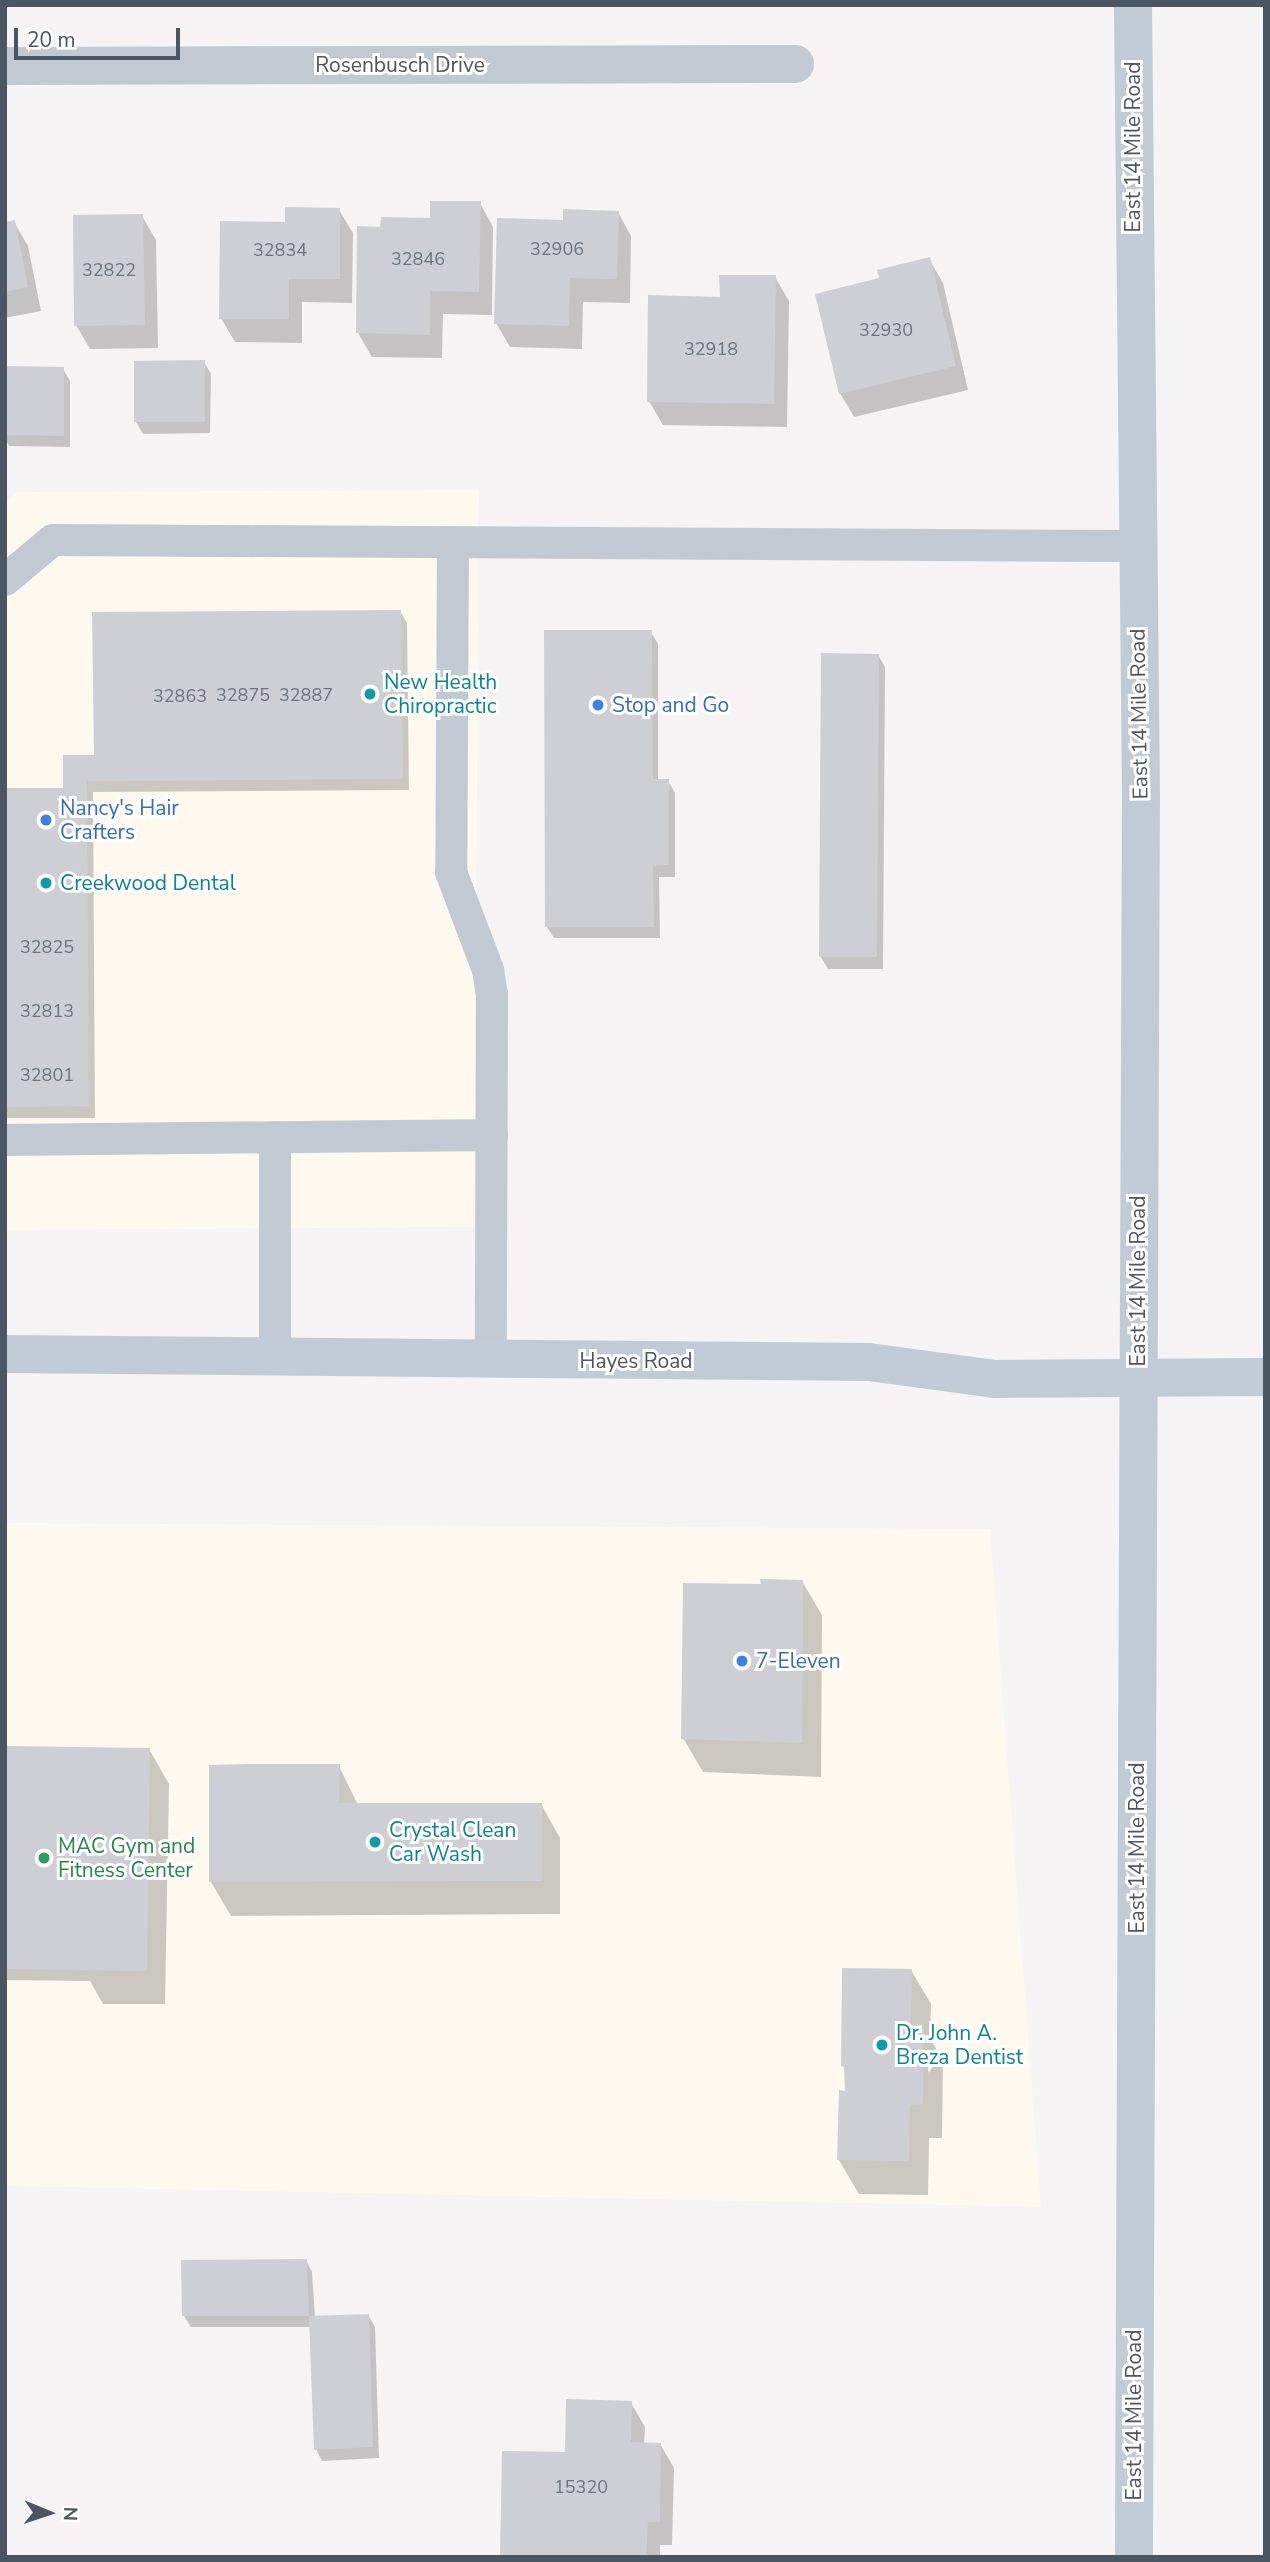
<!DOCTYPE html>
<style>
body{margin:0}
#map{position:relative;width:1270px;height:2562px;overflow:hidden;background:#f5f3f3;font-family:"Nunito Sans",sans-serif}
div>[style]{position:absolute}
.commercial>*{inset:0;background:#fdf9ef}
.shadow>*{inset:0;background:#0003}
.building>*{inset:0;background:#cdcfd5}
.lane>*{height:32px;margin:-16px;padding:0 16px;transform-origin:16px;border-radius:16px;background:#c1cad2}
.street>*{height:38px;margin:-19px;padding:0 19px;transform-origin:19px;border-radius:19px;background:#c1cad2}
.secondary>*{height:38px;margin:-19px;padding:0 19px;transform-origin:19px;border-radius:19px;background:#c1cbd6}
.dots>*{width:19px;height:19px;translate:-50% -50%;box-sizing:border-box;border:4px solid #fff;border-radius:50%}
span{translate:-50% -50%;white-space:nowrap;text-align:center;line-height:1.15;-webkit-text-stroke:6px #fff;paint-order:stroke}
.number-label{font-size:18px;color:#6b747e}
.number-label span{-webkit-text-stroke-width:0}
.street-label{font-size:21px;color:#4a5661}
.culture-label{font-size:21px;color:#0d838f}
.left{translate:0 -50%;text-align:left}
.shop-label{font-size:21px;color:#366cbe}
.leisure-label{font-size:21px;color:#27864d}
.frame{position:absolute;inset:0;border:7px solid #4a5661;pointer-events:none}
.north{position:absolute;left:14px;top:2478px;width:70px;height:70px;-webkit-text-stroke:5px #fff;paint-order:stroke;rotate:92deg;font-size:19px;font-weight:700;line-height:28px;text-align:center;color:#4a5661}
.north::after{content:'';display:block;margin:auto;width:24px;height:32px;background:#4a5661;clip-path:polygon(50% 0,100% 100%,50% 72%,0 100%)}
.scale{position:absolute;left:14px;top:28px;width:166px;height:32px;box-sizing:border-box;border:4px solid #4a5661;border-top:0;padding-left:9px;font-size:21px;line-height:24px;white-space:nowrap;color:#4a5661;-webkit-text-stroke:5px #fff;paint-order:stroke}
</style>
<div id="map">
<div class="commercial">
<div style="clip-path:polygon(479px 490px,474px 1227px,5px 1230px,5px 503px,17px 492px)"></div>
<div style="clip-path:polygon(5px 1523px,990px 1529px,1041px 2207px,5px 2186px)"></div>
</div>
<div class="shadow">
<div style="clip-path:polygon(480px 203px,493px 227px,492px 315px,443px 314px,442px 358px,372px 357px,358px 333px,432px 220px)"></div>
<div style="clip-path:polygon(339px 210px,353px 233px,352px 303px,302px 302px,302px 343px,235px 342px,221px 318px,287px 223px)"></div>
<div style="clip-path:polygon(618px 212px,631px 236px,630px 303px,583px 302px,582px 349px,510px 347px,496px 323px,564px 221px)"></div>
<div style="clip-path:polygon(142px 216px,156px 240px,158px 348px,90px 349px,76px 325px)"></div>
<div style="clip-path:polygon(14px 222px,28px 246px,41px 311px,5px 318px,5px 224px)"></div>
<div style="clip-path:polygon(929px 259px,943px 283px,968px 390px,854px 417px,840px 393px,881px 279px)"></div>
<div style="clip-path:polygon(775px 277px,789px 301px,787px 427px,663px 425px,649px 401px,721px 298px)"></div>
<div style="clip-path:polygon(204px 362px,211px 374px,210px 433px,143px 434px,136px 422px)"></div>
<div style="clip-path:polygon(5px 368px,63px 369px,70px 381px,70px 447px,9px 446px,5px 439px)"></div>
<div style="clip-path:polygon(400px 611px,407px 623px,409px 790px,93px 792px,95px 1118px,5px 1118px,5px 790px,64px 790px,95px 757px)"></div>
<div style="clip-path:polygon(651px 632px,658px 644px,658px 781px,668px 781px,675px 793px,675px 877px,659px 877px,660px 938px,554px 938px,547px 927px)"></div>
<div style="clip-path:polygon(878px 655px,885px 667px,883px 969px,828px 969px,821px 957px)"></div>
<div style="clip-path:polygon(802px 1581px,822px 1615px,821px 1777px,703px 1772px,683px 1738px,763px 1585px)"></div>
<div style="clip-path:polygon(5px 1747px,149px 1749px,169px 1784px,165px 2004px,103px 2004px,90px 1981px,5px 1980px)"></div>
<div style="clip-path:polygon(339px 1766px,358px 1805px,541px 1804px,560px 1838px,560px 1914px,231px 1916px,211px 1882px)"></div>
<div style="clip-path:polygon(911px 1970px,931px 2004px,930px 2038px,943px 2060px,942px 2138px,929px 2138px,928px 2195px,859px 2194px,839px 2160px,846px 2092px,846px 2072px,843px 2066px)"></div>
<div style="clip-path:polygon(306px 2260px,312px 2272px,315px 2317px,368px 2315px,375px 2327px,379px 2458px,322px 2461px,316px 2449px,311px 2327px,191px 2327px,184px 2316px)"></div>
<div style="clip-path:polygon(631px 2403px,645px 2427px,644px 2444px,660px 2444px,674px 2468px,672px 2545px,660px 2545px,660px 2557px,502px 2557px)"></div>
</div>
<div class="building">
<div style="clip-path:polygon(430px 201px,481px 201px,479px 292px,430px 291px,430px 335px,356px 333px,357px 226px,380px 227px,381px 217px,430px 218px)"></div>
<div style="clip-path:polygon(285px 207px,340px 208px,340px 279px,289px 279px,289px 319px,219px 319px,220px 221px,285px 222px)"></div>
<div style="clip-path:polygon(563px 209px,619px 211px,617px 279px,570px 278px,569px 326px,494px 324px,497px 218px,563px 220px)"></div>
<div style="clip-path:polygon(143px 214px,145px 325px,74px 326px,73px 215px)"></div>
<div style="clip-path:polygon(15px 220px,28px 287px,5px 292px,5px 222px)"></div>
<div style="clip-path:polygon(930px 257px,956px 366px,839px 394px,815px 294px,879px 278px,877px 270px)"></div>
<div style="clip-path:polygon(719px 275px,776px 275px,774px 404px,647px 402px,648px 295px,720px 297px)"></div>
<div style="clip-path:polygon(205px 360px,205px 422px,134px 422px,134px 361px)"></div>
<div style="clip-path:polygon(5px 366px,64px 367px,64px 436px,5px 435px)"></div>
<div style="clip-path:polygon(401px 610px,403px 779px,87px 781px,89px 1106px,5px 1107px,5px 788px,63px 788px,63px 755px,94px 755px,92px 612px)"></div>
<div style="clip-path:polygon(544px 630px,652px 630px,653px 779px,669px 779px,669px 865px,653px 866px,654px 927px,545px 927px)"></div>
<div style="clip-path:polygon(821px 653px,879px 654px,877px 957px,819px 957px)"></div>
<div style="clip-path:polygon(760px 1579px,803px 1580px,802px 1743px,681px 1739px,683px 1583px,761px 1584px)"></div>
<div style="clip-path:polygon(5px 1746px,150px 1748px,147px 1971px,5px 1969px)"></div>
<div style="clip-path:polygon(249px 1764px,340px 1764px,339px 1803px,542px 1803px,542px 1881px,209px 1882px,209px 1765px)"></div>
<div style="clip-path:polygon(842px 1968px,912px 1969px,911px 2024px,924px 2024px,923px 2104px,910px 2105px,909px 2161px,837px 2160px,839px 2090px,845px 2091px,844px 2067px,841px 2066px)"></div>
<div style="clip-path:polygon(307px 2259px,309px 2316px,182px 2316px,181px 2260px)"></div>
<div style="clip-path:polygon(369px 2314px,373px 2447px,314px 2450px,309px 2316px)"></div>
<div style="clip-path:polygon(566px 2399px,632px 2401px,631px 2442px,661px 2443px,660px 2522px,648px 2522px,646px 2557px,500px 2557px,502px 2451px,565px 2452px)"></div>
</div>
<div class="lane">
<div style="left:453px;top:543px;width:329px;rotate:90.3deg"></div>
<div style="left:451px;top:872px;width:105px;rotate:69.3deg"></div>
<div style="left:488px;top:970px;width:24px;rotate:81deg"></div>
<div style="left:492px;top:994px;width:367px;rotate:90.2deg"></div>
<div style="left:5px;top:580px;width:62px;rotate:-39.8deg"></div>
<div style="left:53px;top:540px;width:1083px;rotate:0.32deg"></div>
<div style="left:5px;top:1140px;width:487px;rotate:-0.6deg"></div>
<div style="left:275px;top:1357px;width:220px;rotate:-90deg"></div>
</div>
<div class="street">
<div style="left:5px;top:66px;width:790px;rotate:-0.15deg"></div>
</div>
<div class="secondary">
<div style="left:1133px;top:5px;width:788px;rotate:89.42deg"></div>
<div style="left:1141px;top:793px;width:1764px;rotate:90.23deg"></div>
<div style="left:5px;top:1354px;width:864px;rotate:0.53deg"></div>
<div style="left:869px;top:1362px;width:127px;rotate:7.7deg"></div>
<div style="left:995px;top:1379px;width:270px;rotate:-0.4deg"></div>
</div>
<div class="dots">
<div style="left:370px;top:694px;background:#0f9aa8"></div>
<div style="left:598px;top:705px;background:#3f7fe0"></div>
<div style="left:46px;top:820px;background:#3f7fe0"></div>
<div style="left:46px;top:883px;background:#0f9aa8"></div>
<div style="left:742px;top:1661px;background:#3f7fe0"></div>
<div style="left:375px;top:1842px;background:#0f9aa8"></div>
<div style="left:44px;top:1858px;background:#2e9e5b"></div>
<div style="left:882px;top:2045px;background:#0f9aa8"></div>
</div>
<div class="number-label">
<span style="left:557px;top:249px">32906</span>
<span style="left:280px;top:250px">32834</span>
<span style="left:418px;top:259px">32846</span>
<span style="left:109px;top:270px">32822</span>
<span style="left:886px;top:330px">32930</span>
<span style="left:711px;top:349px">32918</span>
<span style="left:243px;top:695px">32875</span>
<span style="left:306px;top:695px">32887</span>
<span style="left:180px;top:696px">32863</span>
<span style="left:47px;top:947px">32825</span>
<span style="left:47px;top:1011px">32813</span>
<span style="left:47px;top:1075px">32801</span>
<span style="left:581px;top:2487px">15320</span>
</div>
<div class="street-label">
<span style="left:400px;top:65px">Rosenbusch Drive</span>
<span style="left:1133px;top:147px;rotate:-90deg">East 14 Mile Road</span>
<span style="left:1139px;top:714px;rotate:-91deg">East 14 Mile Road</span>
<span style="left:1138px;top:1281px;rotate:-90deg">East 14 Mile Road</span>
<span style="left:636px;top:1361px">Hayes Road</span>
<span style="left:1137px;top:1848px;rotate:-90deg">East 14 Mile Road</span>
<span style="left:1134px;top:2415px;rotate:-90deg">East 14 Mile Road</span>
</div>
<div class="culture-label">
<span class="left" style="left:384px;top:694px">New Health<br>Chiropractic</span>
<span class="left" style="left:60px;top:883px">Creekwood Dental</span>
<span class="left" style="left:389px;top:1842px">Crystal Clean<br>Car Wash</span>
<span class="left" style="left:896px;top:2045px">Dr. John A.<br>Breza Dentist</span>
</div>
<div class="shop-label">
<span class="left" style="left:612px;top:705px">Stop and Go</span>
<span class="left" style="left:60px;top:820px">Nancy's Hair<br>Crafters</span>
<span class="left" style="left:756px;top:1661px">7-Eleven</span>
</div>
<div class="leisure-label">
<span class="left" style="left:58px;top:1858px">MAC Gym and<br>Fitness Center</span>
</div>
<div class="frame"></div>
<div class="north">N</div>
<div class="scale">20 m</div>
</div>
